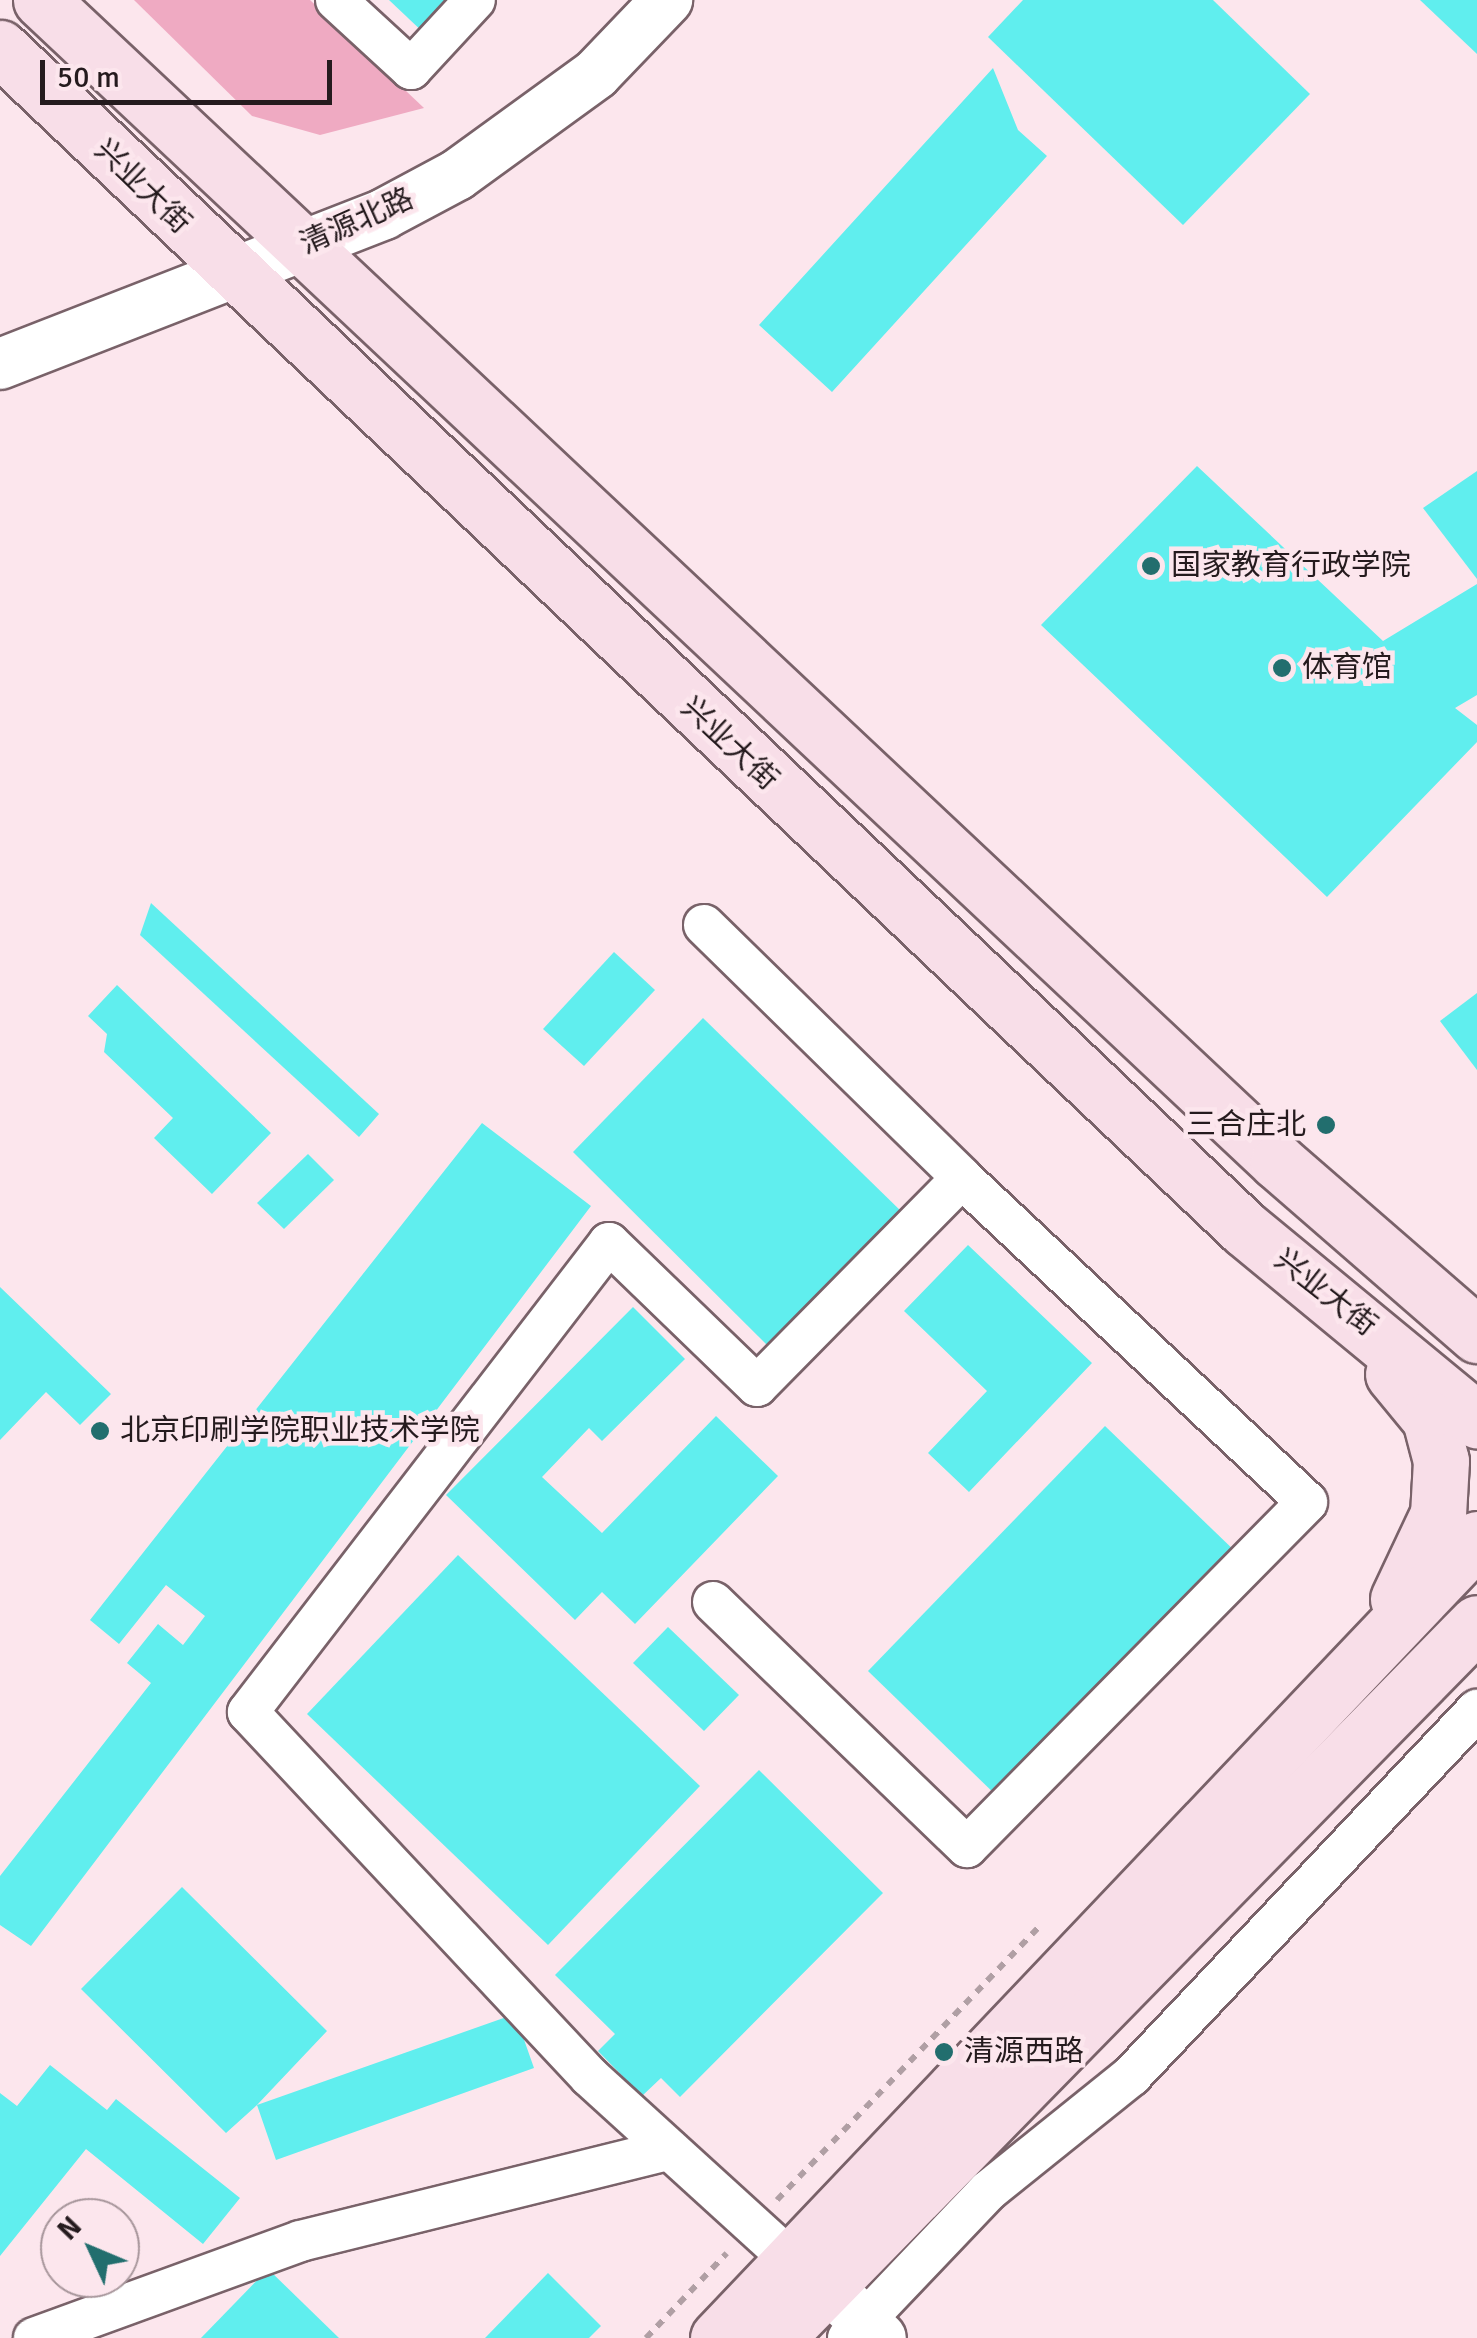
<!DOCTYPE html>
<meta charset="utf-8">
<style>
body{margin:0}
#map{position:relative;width:1477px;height:2338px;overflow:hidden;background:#fce6ed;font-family:Signika,"Noto Sans SC",sans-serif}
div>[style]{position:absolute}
.green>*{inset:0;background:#efaac2}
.building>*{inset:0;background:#60eeee}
.path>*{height:6px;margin-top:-3px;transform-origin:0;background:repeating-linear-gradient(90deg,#b09fa4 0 8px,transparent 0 16px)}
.roads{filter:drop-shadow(2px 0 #796269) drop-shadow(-2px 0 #796269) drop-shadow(0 2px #796269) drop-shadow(0 -2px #796269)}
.minor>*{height:40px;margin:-20px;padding:0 20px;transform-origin:20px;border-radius:20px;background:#fff}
.tertiary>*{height:50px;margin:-25px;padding:0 25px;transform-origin:25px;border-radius:25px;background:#fff}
.secondary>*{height:55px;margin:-27.5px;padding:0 27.5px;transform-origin:27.5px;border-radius:27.5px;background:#f8dee8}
.dots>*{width:28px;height:28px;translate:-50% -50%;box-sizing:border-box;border:5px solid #fce6ed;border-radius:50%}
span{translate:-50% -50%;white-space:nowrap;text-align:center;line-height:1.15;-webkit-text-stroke:9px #fce6ed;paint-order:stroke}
.street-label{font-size:30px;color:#251b1e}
.poi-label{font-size:30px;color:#251b1e}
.left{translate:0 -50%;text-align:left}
.right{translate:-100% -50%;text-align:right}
.north{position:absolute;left:40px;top:2198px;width:100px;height:100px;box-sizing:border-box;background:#fce6ed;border:2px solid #a6959a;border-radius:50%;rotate:314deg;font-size:28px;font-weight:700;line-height:40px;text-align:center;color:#251b1e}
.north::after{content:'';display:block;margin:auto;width:35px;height:45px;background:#226e6e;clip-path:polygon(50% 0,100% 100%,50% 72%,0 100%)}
.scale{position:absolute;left:40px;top:60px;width:292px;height:45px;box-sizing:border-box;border:5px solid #251b1e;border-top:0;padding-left:12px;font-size:30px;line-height:35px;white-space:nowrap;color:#251b1e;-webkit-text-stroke:8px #fce6ed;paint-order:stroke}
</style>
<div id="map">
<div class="green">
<div style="clip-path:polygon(134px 0,310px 0,424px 108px,320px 135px,252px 116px)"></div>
</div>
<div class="building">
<div style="clip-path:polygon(389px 0,458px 0,426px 35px)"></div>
<div style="clip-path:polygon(1023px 0,1213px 0,1310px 94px,1183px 225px,988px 37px)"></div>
<div style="clip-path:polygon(1420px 0,1477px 0,1477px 54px)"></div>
<div style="clip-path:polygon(993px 68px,1018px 130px,1047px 156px,832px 392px,759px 325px)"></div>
<div style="clip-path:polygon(1197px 466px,1383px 641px,1477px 584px,1477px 695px,1455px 708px,1477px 725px,1477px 742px,1327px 897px,1041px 625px)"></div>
<div style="clip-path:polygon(1477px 471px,1477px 579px,1423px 508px)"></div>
<div style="clip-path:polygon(151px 903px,379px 1114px,359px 1137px,140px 935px)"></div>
<div style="clip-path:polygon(614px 952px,655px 990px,584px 1066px,543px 1029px)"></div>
<div style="clip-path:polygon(117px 985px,271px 1133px,212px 1194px,154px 1138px,173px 1118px,104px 1052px,107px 1034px,88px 1016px)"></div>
<div style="clip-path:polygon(1477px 993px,1477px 1070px,1440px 1021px)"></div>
<div style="clip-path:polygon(703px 1018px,905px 1215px,772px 1350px,573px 1152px)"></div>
<div style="clip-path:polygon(482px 1123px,591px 1206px,31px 1946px,0 1925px,0 1876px,151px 1683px,127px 1663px,158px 1624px,183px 1645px,205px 1616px,166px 1585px,119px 1644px,90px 1620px)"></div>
<div style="clip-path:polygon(308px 1154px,334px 1180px,284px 1229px,257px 1203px)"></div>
<div style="clip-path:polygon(968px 1245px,1092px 1363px,969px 1492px,928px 1453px,987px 1391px,904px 1311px)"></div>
<div style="clip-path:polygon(0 1287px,111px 1394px,80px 1425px,46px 1392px,0 1440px)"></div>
<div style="clip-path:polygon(633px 1307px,685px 1359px,602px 1441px,589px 1428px,542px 1477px,602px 1533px,716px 1416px,778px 1476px,635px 1624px,602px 1592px,575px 1620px,446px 1495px)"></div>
<div style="clip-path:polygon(1105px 1426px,1239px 1555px,1002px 1801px,868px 1671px)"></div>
<div style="clip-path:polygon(458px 1555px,700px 1786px,548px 1945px,307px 1714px)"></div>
<div style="clip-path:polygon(668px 1627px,739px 1695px,704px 1731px,633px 1663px)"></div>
<div style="clip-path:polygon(759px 1770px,883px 1893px,680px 2097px,661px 2078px,642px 2096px,598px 2051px,615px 2034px,555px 1975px)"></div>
<div style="clip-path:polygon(182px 1887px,327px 2031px,257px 2105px,515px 2014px,534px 2068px,276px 2160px,257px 2105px,226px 2133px,81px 1989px)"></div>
<div style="clip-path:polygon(50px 2065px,107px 2110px,116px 2099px,240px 2198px,203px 2244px,86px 2149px,0 2256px,0 2093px,17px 2106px)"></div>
<div style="clip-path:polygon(268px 2269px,339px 2338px,201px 2338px)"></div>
<div style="clip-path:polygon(548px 2273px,601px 2326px,589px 2338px,485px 2338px)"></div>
</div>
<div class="path">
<div style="left:777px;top:2200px;width:383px;rotate:-46.2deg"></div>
<div style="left:646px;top:2338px;width:117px;rotate:-46.4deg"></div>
</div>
<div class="roads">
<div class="minor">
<div style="left:336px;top:0;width:102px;rotate:42.6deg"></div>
<div style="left:411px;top:69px;width:94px;rotate:-47.2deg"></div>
<div style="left:704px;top:925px;width:361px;rotate:44.4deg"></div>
<div style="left:962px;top:1178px;width:292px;rotate:134.6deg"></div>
<div style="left:757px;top:1386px;width:206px;rotate:-136deg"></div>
<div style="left:609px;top:1243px;width:592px;rotate:127.59deg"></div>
<div style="left:248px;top:1712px;width:500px;rotate:46.86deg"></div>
<div style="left:590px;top:2077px;width:273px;rotate:42.3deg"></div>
<div style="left:713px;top:1602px;width:353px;rotate:44deg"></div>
<div style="left:967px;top:1847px;width:484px;rotate:-45.4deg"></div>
<div style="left:1307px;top:1502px;width:473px;rotate:-136.8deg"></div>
<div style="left:34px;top:2338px;width:283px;rotate:-20deg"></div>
<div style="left:300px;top:2241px;width:380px;rotate:-13.9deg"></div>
<div style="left:848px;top:2338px;width:203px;rotate:-46.4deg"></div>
<div style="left:988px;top:2191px;width:184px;rotate:-38.8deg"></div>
<div style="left:1131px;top:2076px;width:504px;rotate:-46.61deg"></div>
</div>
<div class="tertiary">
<div style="left:0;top:364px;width:412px;rotate:-21.3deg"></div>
<div style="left:384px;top:214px;width:83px;rotate:-28.1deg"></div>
<div style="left:457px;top:175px;width:172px;rotate:-36deg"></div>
<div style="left:596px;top:74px;width:103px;rotate:-46.2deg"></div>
<div style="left:826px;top:2285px;width:76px;rotate:43.9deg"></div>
</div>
<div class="secondary">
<div style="left:41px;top:0;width:1697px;rotate:43.21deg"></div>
<div style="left:1278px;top:1162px;width:264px;rotate:41deg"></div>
<div style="left:0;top:48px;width:1716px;rotate:43.49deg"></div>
<div style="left:1245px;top:1229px;width:301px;rotate:39.5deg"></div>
<div style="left:1393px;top:1374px;width:58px;rotate:50.6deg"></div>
<div style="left:1430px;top:1419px;width:43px;rotate:75.3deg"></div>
<div style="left:1441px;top:1461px;width:53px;rotate:93.2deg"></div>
<div style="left:1438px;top:1514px;width:94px;rotate:115.2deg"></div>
<div style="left:718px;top:2338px;width:1102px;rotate:-46.47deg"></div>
<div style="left:776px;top:2338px;width:1001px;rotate:-45.57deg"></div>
</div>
</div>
<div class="dots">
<div style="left:1151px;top:566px;background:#226e6e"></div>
<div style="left:1282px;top:668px;background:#226e6e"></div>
<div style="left:1326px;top:1125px;background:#226e6e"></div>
<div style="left:100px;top:1431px;background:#226e6e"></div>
<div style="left:944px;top:2052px;background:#226e6e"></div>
</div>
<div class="street-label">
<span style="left:142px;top:187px;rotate:44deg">兴业大街</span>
<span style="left:357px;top:222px;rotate:-24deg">清源北路</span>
<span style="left:729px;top:744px;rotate:43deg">兴业大街</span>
<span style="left:1325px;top:1293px;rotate:38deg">兴业大街</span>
</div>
<div class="poi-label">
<span class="left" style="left:1171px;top:566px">国家教育行政学院</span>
<span class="left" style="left:1302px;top:668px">体育馆</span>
<span class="right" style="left:1306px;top:1125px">三合庄北</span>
<span class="left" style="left:120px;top:1431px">北京印刷学院职业技术学院</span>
<span class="left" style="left:964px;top:2052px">清源西路</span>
</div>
<div class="north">N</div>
<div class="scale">50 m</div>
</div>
